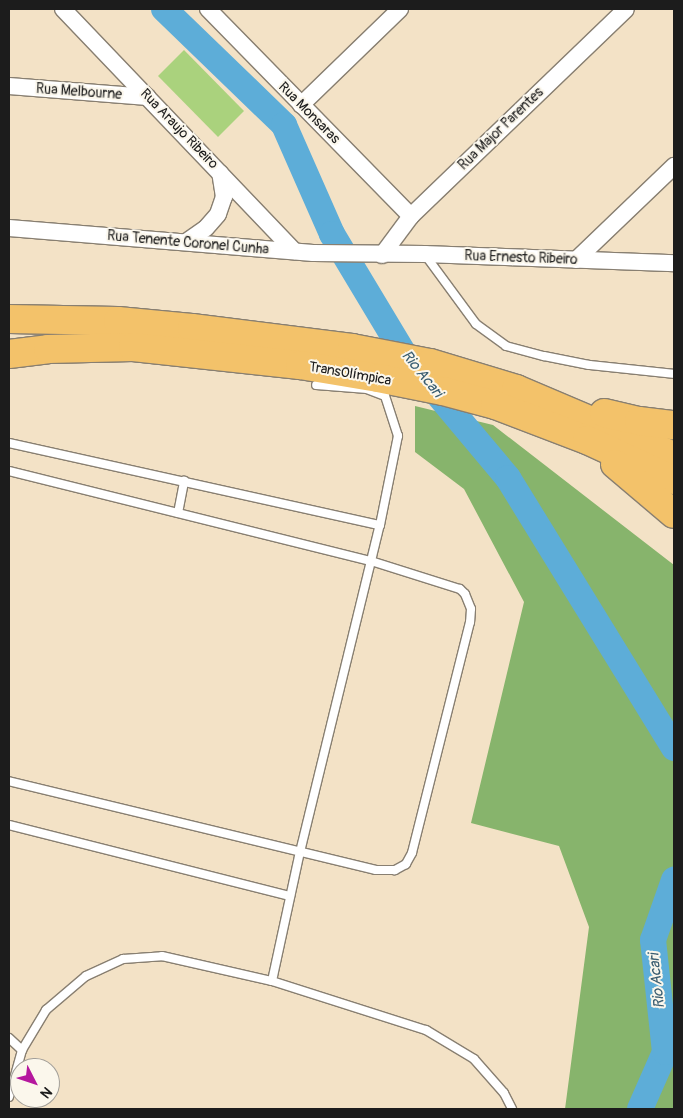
<!DOCTYPE html>
<meta charset="utf-8">
<style>
body{margin:0}
#map{position:relative;width:683px;height:1118px;overflow:hidden;background:#f3e2c6;font-family:Pangolin,sans-serif}
div>[style]{position:absolute}
.green>*{inset:0;background:#aad27d}
.forest>*{inset:0;background:#87b46c}
.stream>*{height:4.5px;margin:-2.25px;padding:0 2.25px;transform-origin:2.25px;border-radius:2.25px;background:#5dadd8}
.river>*{height:26px;margin:-13px;padding:0 13px;transform-origin:13px;border-radius:13px;background:#5dadd8}
.roads{filter:drop-shadow(1px 0 #887f71) drop-shadow(-1px 0 #887f71) drop-shadow(0 1px #887f71) drop-shadow(0 -1px #887f71)}
.lane>*{height:8px;margin:-4px;padding:0 4px;transform-origin:4px;border-radius:4px;background:#fff}
.street>*{height:16px;margin:-8px;padding:0 8px;transform-origin:8px;border-radius:8px;background:#fff}
.highway>*{height:28px;margin:-14px;padding:0 14px;transform-origin:14px;border-radius:14px;background:#f3c26a}
span{translate:-50% -50%;white-space:nowrap;text-align:center;line-height:1.15;-webkit-text-stroke:4px #fbf7ec;paint-order:stroke}
.street-label{font-size:14px;color:#1c1c1c}
.water-label{font-size:15px;color:#395d71;font-style:italic}
.frame{position:absolute;inset:0;border:10px solid #1c1c1c;pointer-events:none}
.north{position:absolute;left:10px;top:1058px;width:50px;height:50px;box-sizing:border-box;background:#fbf7ec;border:1px solid #a29f99;border-radius:50%;rotate:131deg;font-size:14px;font-weight:700;line-height:20px;text-align:center;color:#1c1c1c}
.north::after{content:'';display:block;margin:auto;width:18px;height:22px;background:#b5179e;clip-path:polygon(50% 0,100% 100%,50% 72%,0 100%)}
</style>
<div id="map">
<div class="green">
<div style="clip-path:polygon(184px 50px,244px 111px,218px 137px,158px 76px)"></div>
</div>
<div class="forest">
<div style="clip-path:polygon(415px 406px,493px 425px,674px 565px,674px 1109px,565px 1109px,589px 927px,559px 846px,471px 823px,524px 602px,464px 489px,415px 452px)"></div>
</div>
<div class="stream">
<div style="left:665px;top:1052px;width:25px;rotate:-69deg"></div>
</div>
<div class="river">
<div style="left:164px;top:9px;width:167px;rotate:44deg"></div>
<div style="left:284px;top:125px;width:119px;rotate:66.2deg"></div>
<div style="left:332px;top:234px;width:140px;rotate:59deg"></div>
<div style="left:404px;top:354px;width:162px;rotate:50deg"></div>
<div style="left:508px;top:478px;width:317px;rotate:58.4deg"></div>
<div style="left:640px;top:1109px;width:62px;rotate:-66.3deg"></div>
<div style="left:665px;top:1052px;width:113px;rotate:-96.1deg"></div>
<div style="left:653px;top:940px;width:64px;rotate:-70.7deg"></div>
</div>
<div class="roads">
<div class="lane">
<div style="left:426px;top:256px;width:84px;rotate:53.7deg"></div>
<div style="left:476px;top:324px;width:37px;rotate:36deg"></div>
<div style="left:506px;top:346px;width:39px;rotate:15deg"></div>
<div style="left:544px;top:356px;width:46px;rotate:11.3deg"></div>
<div style="left:589px;top:365px;width:85px;rotate:6deg"></div>
<div style="left:9px;top:443px;width:380px;rotate:12.5deg"></div>
<div style="left:9px;top:471px;width:373px;rotate:14deg"></div>
<div style="left:371px;top:561px;width:93px;rotate:17.5deg"></div>
<div style="left:460px;top:589px;width:7px;rotate:45deg"></div>
<div style="left:465px;top:594px;width:16px;rotate:68deg"></div>
<div style="left:471px;top:609px;width:13px;rotate:94deg"></div>
<div style="left:470px;top:622px;width:238px;rotate:104.1deg"></div>
<div style="left:412px;top:853px;width:13px;rotate:119deg"></div>
<div style="left:406px;top:864px;width:13px;rotate:151deg"></div>
<div style="left:395px;top:870px;width:19px;rotate:180deg"></div>
<div style="left:376px;top:870px;width:378px;rotate:-166.4deg"></div>
<div style="left:178px;top:513px;width:33px;rotate:-79deg"></div>
<div style="left:9px;top:825px;width:290px;rotate:14.2deg"></div>
<div style="left:272px;top:981px;width:132px;rotate:-77.8deg"></div>
<div style="left:300px;top:852px;width:337px;rotate:-76.3deg"></div>
<div style="left:380px;top:525px;width:91px;rotate:-78.6deg"></div>
<div style="left:398px;top:436px;width:42px;rotate:-108deg"></div>
<div style="left:385px;top:396px;width:19px;rotate:-159deg"></div>
<div style="left:367px;top:389px;width:51px;rotate:-175.5deg"></div>
<div style="left:9px;top:1038px;width:18px;rotate:43deg"></div>
<div style="left:9px;top:1097px;width:49px;rotate:-74.5deg"></div>
<div style="left:22px;top:1050px;width:47px;rotate:-59deg"></div>
<div style="left:46px;top:1010px;width:52px;rotate:-40.4deg"></div>
<div style="left:86px;top:976px;width:41px;rotate:-24.7deg"></div>
<div style="left:123px;top:959px;width:39px;rotate:-4deg"></div>
<div style="left:162px;top:956px;width:113px;rotate:12.8deg"></div>
<div style="left:272px;top:981px;width:162px;rotate:17.7deg"></div>
<div style="left:426px;top:1030px;width:56px;rotate:31.1deg"></div>
<div style="left:474px;top:1059px;width:45px;rotate:48.6deg"></div>
<div style="left:504px;top:1093px;width:18px;rotate:63deg"></div>
</div>
<div class="street">
<div style="left:63px;top:9px;width:335px;rotate:46.3deg"></div>
<div style="left:208px;top:9px;width:290px;rotate:45.6deg"></div>
<div style="left:9px;top:86px;width:139px;rotate:4.5deg"></div>
<div style="left:301px;top:105px;width:138px;rotate:-44.1deg"></div>
<div style="left:9px;top:228px;width:305px;rotate:4.7deg"></div>
<div style="left:313px;top:253px;width:112px;rotate:0.5deg"></div>
<div style="left:425px;top:254px;width:249px;rotate:2.1deg"></div>
<div style="left:186px;top:242px;width:24px;rotate:-35deg"></div>
<div style="left:206px;top:228px;width:18px;rotate:-49deg"></div>
<div style="left:218px;top:214px;width:18px;rotate:-71deg"></div>
<div style="left:224px;top:197px;width:24px;rotate:-99deg"></div>
<div style="left:382px;top:255px;width:49px;rotate:-53.4deg"></div>
<div style="left:411px;top:216px;width:298px;rotate:-43.9deg"></div>
<div style="left:576px;top:260px;width:136px;rotate:-43.8deg"></div>
</div>
<div class="highway">
<div style="left:9px;top:319px;width:109px;rotate:1.1deg"></div>
<div style="left:118px;top:321px;width:74px;rotate:5.4deg"></div>
<div style="left:192px;top:328px;width:161px;rotate:7.1deg"></div>
<div style="left:352px;top:348px;width:79px;rotate:10.9deg"></div>
<div style="left:430px;top:363px;width:90px;rotate:16.8deg"></div>
<div style="left:516px;top:389px;width:172px;rotate:23deg"></div>
<div style="left:9px;top:354px;width:39px;rotate:-7deg"></div>
<div style="left:48px;top:349px;width:85px;rotate:-1.3deg"></div>
<div style="left:133px;top:347px;width:168px;rotate:6.2deg"></div>
<div style="left:300px;top:365px;width:79px;rotate:9.5deg"></div>
<div style="left:378px;top:378px;width:66px;rotate:11.3deg"></div>
<div style="left:443px;top:391px;width:54px;rotate:15.1deg"></div>
<div style="left:495px;top:405px;width:98px;rotate:20.8deg"></div>
<div style="left:587px;top:440px;width:96px;rotate:24.7deg"></div>
<div style="left:604px;top:413px;width:36px;rotate:13deg"></div>
<div style="left:639px;top:421px;width:35px;rotate:7deg"></div>
<div style="left:615px;top:464px;width:77px;rotate:40.3deg"></div>
</div>
</div>
<div class="street-label">
<span style="left:79px;top:92px;rotate:4deg">Rua Melbourne</span>
<span style="left:309px;top:113px;rotate:45deg">Rua Monsaras</span>
<span style="left:179px;top:129px;rotate:46deg">Rua Araujo Ribeiro</span>
<span style="left:501px;top:129px;rotate:-44deg">Rua Major Parentes</span>
<span style="left:188px;top:243px;rotate:5deg">Rua Tenente Coronel Cunha</span>
<span style="left:521px;top:258px;rotate:2deg">Rua Ernesto Ribeiro</span>
<span style="left:350px;top:374px;rotate:10deg">TransOlímpica</span>
</div>
<div class="water-label">
<span style="left:422px;top:374px;rotate:51deg">Rio Acari</span>
<span style="left:657px;top:981px;rotate:-96deg">Rio Acari</span>
</div>
<div class="frame"></div>
<div class="north">N</div>
</div>
